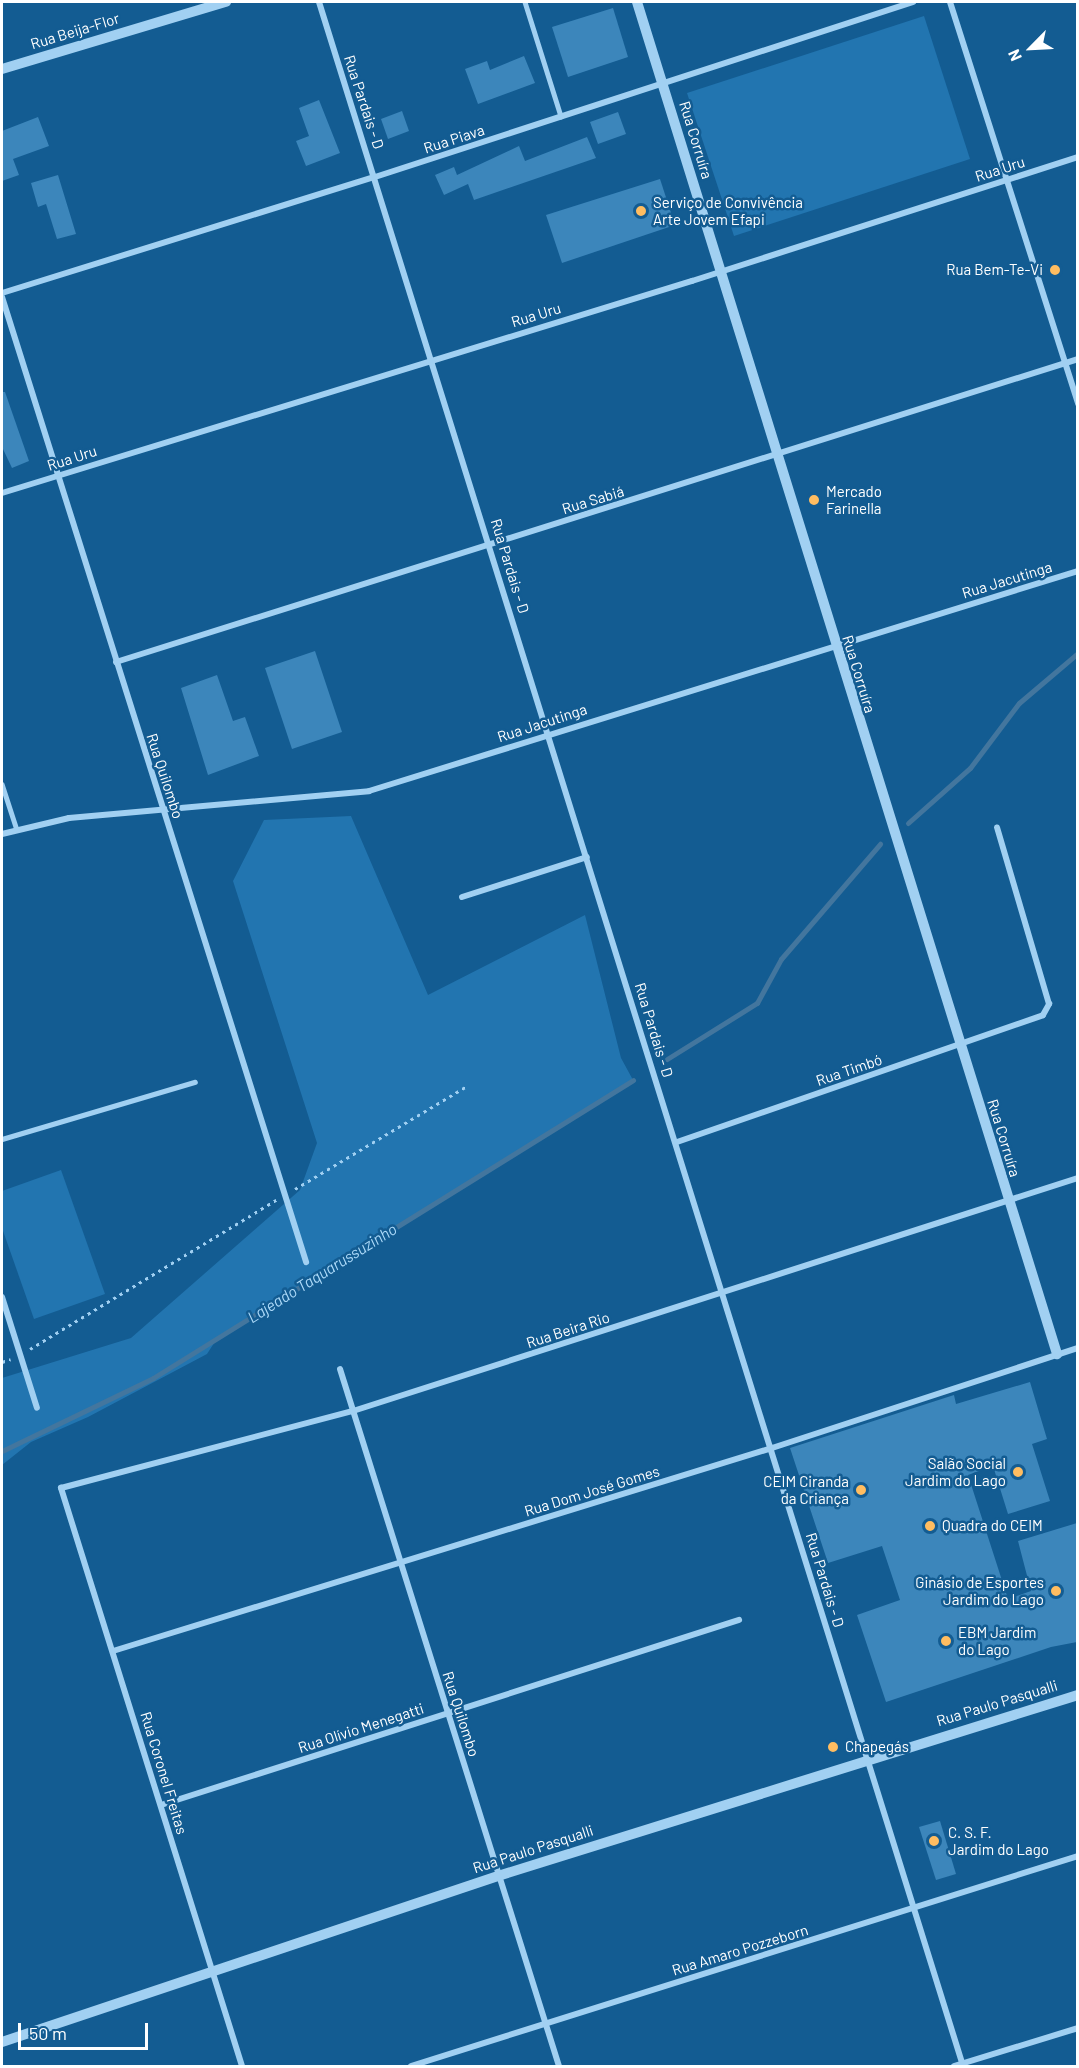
<!DOCTYPE html>
<meta charset="utf-8">
<style>
body{margin:0}
#map{position:relative;width:1079px;height:2068px;overflow:hidden;background:#135c92;font-family:Barlow,sans-serif}
div>[style]{position:absolute}
.green>*{inset:0;background:#2275b0}
.stream>*{height:5px;margin:-2.5px;padding:0 2.5px;transform-origin:2.5px;border-radius:2.5px;background:#43769e}
.building>*{inset:0;background:#3c86bb}
.path>*{height:3px;margin-top:-1.5px;transform-origin:0;background:repeating-linear-gradient(90deg,#a1d0f2 0 3px,transparent 0 7.5px)}
.service>*{height:4.5px;margin:-2.25px;padding:0 2.25px;transform-origin:2.25px;border-radius:2.25px;background:#a1d0f2}
.minor>*{height:6px;margin:-3px;padding:0 3px;transform-origin:3px;border-radius:3px;background:#a1d0f2}
.tertiary>*{height:10px;margin:-5px;padding:0 5px;transform-origin:5px;border-radius:5px;background:#a1d0f2}
.dots>*{width:16px;height:16px;translate:-50% -50%;box-sizing:border-box;border:3px solid #135c92;border-radius:50%}
span{translate:-50% -50%;white-space:nowrap;text-align:center;line-height:1.15;-webkit-text-stroke:5px #135c92;paint-order:stroke}
.street-label{font-size:15px;color:#fff}
.poi-label{font-size:15px;color:#fff}
.left{translate:0 -50%;text-align:left}
.right{translate:-100% -50%;text-align:right}
.water-label{font-size:16px;color:#addaf9;font-style:italic}
.frame{position:absolute;inset:0;border:3px solid #fff;pointer-events:none}
.north{position:absolute;left:1001px;top:18px;width:60px;height:60px;-webkit-text-stroke:4px #135c92;paint-order:stroke;rotate:246deg;font-size:16px;font-weight:700;line-height:24px;text-align:center;color:#fff}
.north::after{content:'';display:block;margin:auto;width:21px;height:27px;background:#fff;clip-path:polygon(50% 0,100% 100%,50% 72%,0 100%)}
.scale{position:absolute;left:18px;top:2023px;width:130px;height:27px;box-sizing:border-box;border:3px solid #fff;border-top:0;padding-left:8px;font-size:18px;line-height:21px;white-space:nowrap;color:#fff;-webkit-text-stroke:4px #135c92;paint-order:stroke}
</style>
<div id="map">
<div class="green">
<div style="clip-path:polygon(924px 16px,970px 159px,734px 236px,687px 93px)"></div>
<div style="clip-path:polygon(351px 816px,428px 995px,585px 915px,621px 1058px,633px 1080px,218px 1337px,207px 1354px,88px 1417px,31px 1442px,2px 1465px,2px 1378px,131px 1338px,300px 1190px,317px 1143px,233px 881px,264px 820px)"></div>
<div style="clip-path:polygon(61px 1170px,105px 1294px,34px 1319px,2px 1228px,2px 1191px)"></div>
</div>
<div class="stream">
<div style="left:908px;top:823px;width:83px;rotate:-41.6deg"></div>
<div style="left:970px;top:768px;width:81px;rotate:-53deg"></div>
<div style="left:1019px;top:703px;width:77px;rotate:-40.3deg"></div>
<div style="left:667px;top:1059px;width:106px;rotate:-31.9deg"></div>
<div style="left:757px;top:1003px;width:50px;rotate:-61.4deg"></div>
<div style="left:781px;top:959px;width:152px;rotate:-49.3deg"></div>
<div style="left:2px;top:1451px;width:168px;rotate:-25.8deg"></div>
<div style="left:153px;top:1378px;width:565px;rotate:-31.83deg"></div>
</div>
<div class="building">
<div style="clip-path:polygon(613px 8px,628px 57px,568px 77px,552px 27px)"></div>
<div style="clip-path:polygon(524px 56px,535px 83px,478px 104px,465px 69px,487px 61px,490px 70px)"></div>
<div style="clip-path:polygon(319px 100px,340px 153px,306px 166px,296px 141px,309px 136px,299px 108px)"></div>
<div style="clip-path:polygon(402px 111px,409px 131px,388px 139px,381px 119px)"></div>
<div style="clip-path:polygon(618px 112px,626px 134px,598px 144px,590px 122px)"></div>
<div style="clip-path:polygon(38px 117px,49px 146px,13px 159px,19px 175px,2px 181px,2px 131px)"></div>
<div style="clip-path:polygon(587px 137px,596px 158px,474px 200px,468px 184px,444px 195px,435px 175px,454px 167px,457px 175px,519px 146px,525px 161px)"></div>
<div style="clip-path:polygon(58px 175px,76px 234px,57px 239px,46px 204px,38px 207px,31px 183px)"></div>
<div style="clip-path:polygon(660px 179px,675px 225px,562px 263px,546px 215px)"></div>
<div style="clip-path:polygon(2px 392px,5px 392px,29px 461px,12px 468px,2px 447px)"></div>
<div style="clip-path:polygon(315px 651px,342px 732px,292px 749px,265px 668px)"></div>
<div style="clip-path:polygon(217px 675px,233px 721px,245px 717px,259px 756px,208px 775px,181px 688px)"></div>
<div style="clip-path:polygon(1030px 1382px,1047px 1439px,1032px 1444px,1050px 1501px,1008px 1514px,993px 1466px,968px 1475px,1008px 1599px,1031px 1591px,1018px 1541px,1077px 1523px,1077px 1642px,1051px 1647px,886px 1702px,857px 1615px,900px 1600px,882px 1546px,828px 1563px,790px 1448px,954px 1395px,956px 1404px)"></div>
<div style="clip-path:polygon(940px 1821px,956px 1874px,936px 1880px,919px 1827px)"></div>
</div>
<div class="path">
<div style="left:295px;top:1189px;width:200px;rotate:-30.9deg"></div>
<div style="left:30px;top:1349px;width:288px;rotate:-31.2deg"></div>
<div style="left:2px;top:1362px;width:9px;rotate:-18deg"></div>
</div>
<div class="service">
<div style="left:525px;top:2px;width:120px;rotate:72.5deg"></div>
<div style="left:2px;top:784px;width:48px;rotate:71.9deg"></div>
<div style="left:2px;top:1139px;width:201px;rotate:-16.5deg"></div>
</div>
<div class="minor">
<div style="left:319px;top:2px;width:2162px;rotate:72.67deg"></div>
<div style="left:950px;top:2px;width:422px;rotate:72.3deg"></div>
<div style="left:2px;top:293px;width:391px;rotate:-17.3deg"></div>
<div style="left:375px;top:177px;width:566px;rotate:-18.02deg"></div>
<div style="left:2px;top:297px;width:1012px;rotate:72.51deg"></div>
<div style="left:2px;top:493px;width:722px;rotate:-17.08deg"></div>
<div style="left:692px;top:281px;width:405px;rotate:-17.8deg"></div>
<div style="left:116px;top:662px;width:1009px;rotate:-17.48deg"></div>
<div style="left:2px;top:834px;width:69px;rotate:-13.4deg"></div>
<div style="left:69px;top:818px;width:301px;rotate:-5.1deg"></div>
<div style="left:369px;top:791px;width:742px;rotate:-17.24deg"></div>
<div style="left:462px;top:897px;width:131px;rotate:-17.7deg"></div>
<div style="left:677px;top:1142px;width:387px;rotate:-19.1deg"></div>
<div style="left:1043px;top:1015px;width:13px;rotate:-61deg"></div>
<div style="left:1049px;top:1004px;width:184px;rotate:-106.4deg"></div>
<div style="left:2px;top:1297px;width:116px;rotate:72.5deg"></div>
<div style="left:340px;top:1369px;width:731px;rotate:72.56deg"></div>
<div style="left:113px;top:1651px;width:690px;rotate:-17.12deg"></div>
<div style="left:772px;top:1448px;width:322px;rotate:-18.1deg"></div>
<div style="left:161px;top:1805px;width:607px;rotate:-17.75deg"></div>
<div style="left:242px;top:2066px;width:606px;rotate:-107.39deg"></div>
<div style="left:61px;top:1488px;width:302px;rotate:-14.8deg"></div>
<div style="left:353px;top:1411px;width:762px;rotate:-17.82deg"></div>
<div style="left:411px;top:2066px;width:699px;rotate:-17.48deg"></div>
<div style="left:954px;top:2066px;width:130px;rotate:-17deg"></div>
</div>
<div class="tertiary">
<div style="left:637px;top:2px;width:1416px;rotate:72.74deg"></div>
<div style="left:2px;top:69px;width:234px;rotate:-16.7deg"></div>
<div style="left:2px;top:2042px;width:523px;rotate:-18.5deg"></div>
<div style="left:498px;top:1876px;width:608px;rotate:-17.33deg"></div>
</div>
<div class="dots">
<div style="left:641px;top:211px;background:#ffbd61"></div>
<div style="left:1055px;top:270px;background:#ffbd61"></div>
<div style="left:814px;top:500px;background:#ffbd61"></div>
<div style="left:1018px;top:1472px;background:#ffbd61"></div>
<div style="left:861px;top:1490px;background:#ffbd61"></div>
<div style="left:930px;top:1526px;background:#ffbd61"></div>
<div style="left:1056px;top:1591px;background:#ffbd61"></div>
<div style="left:946px;top:1641px;background:#ffbd61"></div>
<div style="left:833px;top:1747px;background:#ffbd61"></div>
<div style="left:934px;top:1841px;background:#ffbd61"></div>
</div>
<div class="street-label">
<span style="left:75px;top:31px;rotate:-17deg">Rua Beija-Flor</span>
<span style="left:364px;top:102px;rotate:72deg">Rua Pardais - D</span>
<span style="left:454px;top:139px;rotate:-18deg">Rua Piava</span>
<span style="left:696px;top:140px;rotate:73deg">Rua Corruíra</span>
<span style="left:1000px;top:169px;rotate:-18deg">Rua Uru</span>
<span style="left:536px;top:315px;rotate:-17deg">Rua Uru</span>
<span style="left:72px;top:458px;rotate:-18deg">Rua Uru</span>
<span style="left:593px;top:500px;rotate:-17deg">Rua Sabiá</span>
<span style="left:510px;top:566px;rotate:73deg">Rua Pardais - D</span>
<span style="left:1007px;top:580px;rotate:-17deg">Rua Jacutinga</span>
<span style="left:859px;top:674px;rotate:73deg">Rua Corruíra</span>
<span style="left:542px;top:723px;rotate:-18deg">Rua Jacutinga</span>
<span style="left:165px;top:776px;rotate:72deg">Rua Quilombo</span>
<span style="left:654px;top:1030px;rotate:73deg">Rua Pardais - D</span>
<span style="left:849px;top:1070px;rotate:-19deg">Rua Timbó</span>
<span style="left:1004px;top:1138px;rotate:73deg">Rua Corruíra</span>
<span style="left:568px;top:1330px;rotate:-18deg">Rua Beira Rio</span>
<span style="left:592px;top:1491px;rotate:-17deg">Rua Dom José Gomes</span>
<span style="left:825px;top:1580px;rotate:73deg">Rua Pardais - D</span>
<span style="left:997px;top:1703px;rotate:-17deg">Rua Paulo Pasqualli</span>
<span style="left:461px;top:1714px;rotate:72deg">Rua Quilombo</span>
<span style="left:361px;top:1728px;rotate:-18deg">Rua Olívio Menegatti</span>
<span style="left:164px;top:1773px;rotate:73deg">Rua Coronel Freitas</span>
<span style="left:533px;top:1849px;rotate:-18deg">Rua Paulo Pasqualli</span>
<span style="left:740px;top:1950px;rotate:-17deg">Rua Amaro Pozzeborn</span>
</div>
<div class="poi-label">
<span class="left" style="left:653px;top:211px">Serviço de Convivência<br>Arte Jovem Efapi</span>
<span class="right" style="left:1043px;top:270px">Rua Bem-Te-Vi</span>
<span class="left" style="left:826px;top:500px">Mercado<br>Farinella</span>
<span class="right" style="left:1006px;top:1472px">Salão Social<br>Jardim do Lago</span>
<span class="right" style="left:849px;top:1490px">CEIM Ciranda<br>da Criança</span>
<span class="left" style="left:942px;top:1526px">Quadra do CEIM</span>
<span class="right" style="left:1044px;top:1591px">Ginásio de Esportes<br>Jardim do Lago</span>
<span class="left" style="left:958px;top:1641px">EBM Jardim<br>do Lago</span>
<span class="left" style="left:845px;top:1747px">Chapegás</span>
<span class="left" style="left:948px;top:1841px">C. S. F.<br>Jardim do Lago</span>
</div>
<div class="water-label">
<span style="left:322px;top:1273px;rotate:-32deg">Lajeado Taquarussuzinho</span>
</div>
<div class="frame"></div>
<div class="north">N</div>
<div class="scale">50 m</div>
</div>
